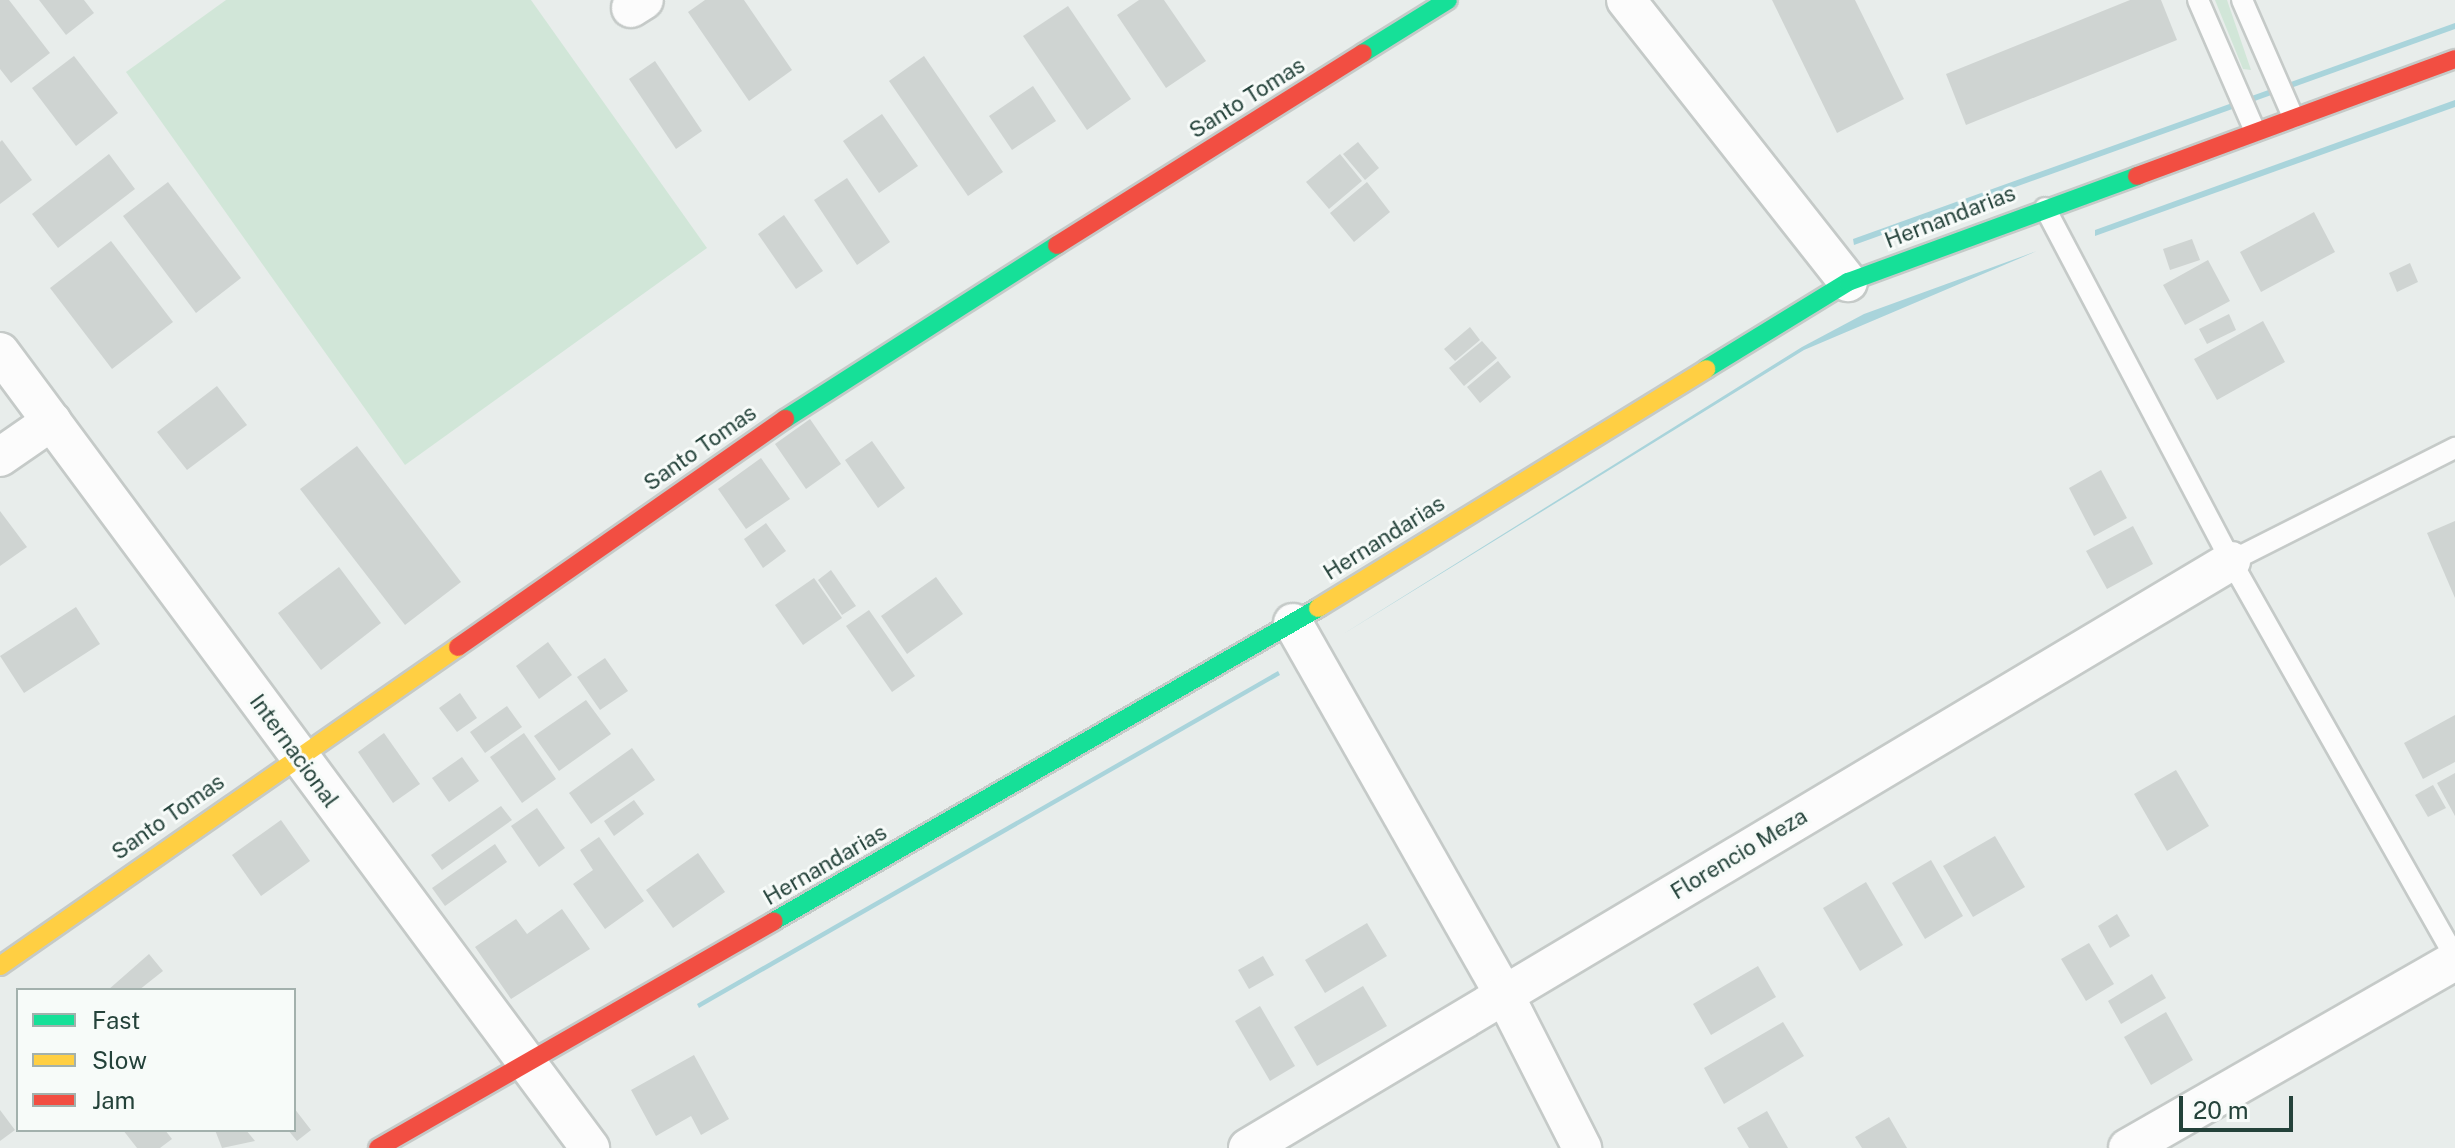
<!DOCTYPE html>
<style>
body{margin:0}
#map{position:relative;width:2455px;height:1148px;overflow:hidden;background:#e8edeb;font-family:"Public Sans",sans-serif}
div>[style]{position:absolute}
.green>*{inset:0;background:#d1e6d8}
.water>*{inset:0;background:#a9d4db}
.building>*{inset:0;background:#cfd4d2}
.roads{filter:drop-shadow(2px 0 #c5cac8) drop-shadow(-2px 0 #c5cac8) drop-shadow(0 2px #c5cac8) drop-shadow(0 -2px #c5cac8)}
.lane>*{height:20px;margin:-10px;padding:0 10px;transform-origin:10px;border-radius:10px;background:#fcfcfc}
.street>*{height:38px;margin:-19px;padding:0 19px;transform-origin:19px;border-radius:19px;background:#fcfcfc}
.fast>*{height:18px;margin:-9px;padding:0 9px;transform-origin:9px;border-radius:9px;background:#16e098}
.slow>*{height:18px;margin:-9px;padding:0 9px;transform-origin:9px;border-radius:9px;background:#ffcf43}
.jam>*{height:18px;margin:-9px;padding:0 9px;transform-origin:9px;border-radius:9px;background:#f24e42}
span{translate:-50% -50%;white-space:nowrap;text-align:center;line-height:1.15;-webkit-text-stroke:6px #f7fbf9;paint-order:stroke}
.street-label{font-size:22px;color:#24423a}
.legend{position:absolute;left:16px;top:988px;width:280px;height:144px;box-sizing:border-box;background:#f7fbf9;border:2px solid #a3b1ad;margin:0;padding:10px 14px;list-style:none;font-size:24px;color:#24423a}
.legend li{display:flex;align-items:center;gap:16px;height:40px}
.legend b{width:40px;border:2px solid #a3b1ad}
.scale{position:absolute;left:2179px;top:1096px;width:114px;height:36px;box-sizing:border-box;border:4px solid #24423a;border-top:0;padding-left:10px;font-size:24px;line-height:28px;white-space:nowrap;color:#24423a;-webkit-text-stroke:6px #f7fbf9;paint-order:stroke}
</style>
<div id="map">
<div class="green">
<div style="clip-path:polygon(226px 0,531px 0,707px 248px,405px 465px,126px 72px)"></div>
<div style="clip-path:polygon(2215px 0,2227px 0,2251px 70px,2243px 69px)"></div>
</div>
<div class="water">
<div style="clip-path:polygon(2455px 23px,2455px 29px,1854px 245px,1853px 239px)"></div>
<div style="clip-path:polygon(2455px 100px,2455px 107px,2095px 236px,2095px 230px)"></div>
<div style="clip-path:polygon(2037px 251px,1804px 350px,1340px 636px,1802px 347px,1864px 314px)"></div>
<div style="clip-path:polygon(1278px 671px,1280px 675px,699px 1008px,697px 1004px)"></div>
</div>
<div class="building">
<div style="clip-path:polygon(0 0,9px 0,50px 53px,11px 83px,0 69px)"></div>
<div style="clip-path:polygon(39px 0,84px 0,94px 13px,66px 35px)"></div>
<div style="clip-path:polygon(705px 0,744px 0,792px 70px,749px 101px,688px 12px)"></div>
<div style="clip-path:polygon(1139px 0,1164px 0,1206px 61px,1166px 88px,1117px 15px)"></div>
<div style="clip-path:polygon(1772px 0,1855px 0,1904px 99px,1837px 133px)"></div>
<div style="clip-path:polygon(2130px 0,2161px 0,2177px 40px,1966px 125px,1946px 74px)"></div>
<div style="clip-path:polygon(1068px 6px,1131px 99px,1087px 130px,1023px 36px)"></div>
<div style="clip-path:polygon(74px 56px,118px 113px,76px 146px,32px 88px)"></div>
<div style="clip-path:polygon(924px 56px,1003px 172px,968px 196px,889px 81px)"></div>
<div style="clip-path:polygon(655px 61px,702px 131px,676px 149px,629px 79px)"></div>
<div style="clip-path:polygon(1033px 86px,1056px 121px,1012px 150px,989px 116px)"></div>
<div style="clip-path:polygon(882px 114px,918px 166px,879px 193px,843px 141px)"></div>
<div style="clip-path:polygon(2px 140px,32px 180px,0 204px,0 142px)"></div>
<div style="clip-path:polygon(1358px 142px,1379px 168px,1365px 180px,1343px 154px)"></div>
<div style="clip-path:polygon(109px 154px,135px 189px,58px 248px,32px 214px)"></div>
<div style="clip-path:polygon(1340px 154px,1362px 181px,1329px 209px,1306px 182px)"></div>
<div style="clip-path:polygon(847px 178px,890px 242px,857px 265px,814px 200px)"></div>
<div style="clip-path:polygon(168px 182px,241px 278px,196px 313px,123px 216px)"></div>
<div style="clip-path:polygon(1367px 182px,1390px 212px,1354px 242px,1330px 213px)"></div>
<div style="clip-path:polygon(2314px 212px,2335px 252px,2261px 292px,2240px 252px)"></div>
<div style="clip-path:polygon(784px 215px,823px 271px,796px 289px,758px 234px)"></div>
<div style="clip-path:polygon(2192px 239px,2200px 260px,2170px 270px,2163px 249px)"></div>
<div style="clip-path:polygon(111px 241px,173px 322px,112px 369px,50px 288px)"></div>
<div style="clip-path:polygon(2208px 260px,2230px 301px,2185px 325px,2163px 285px)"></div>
<div style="clip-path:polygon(2410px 263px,2418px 282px,2397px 292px,2389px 273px)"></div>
<div style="clip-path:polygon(2229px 314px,2236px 330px,2207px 344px,2199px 329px)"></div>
<div style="clip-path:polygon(2263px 321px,2285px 362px,2217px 400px,2194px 359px)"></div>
<div style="clip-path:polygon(1470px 327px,1480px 340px,1455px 361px,1444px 349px)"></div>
<div style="clip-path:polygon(1482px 341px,1497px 358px,1464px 386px,1449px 368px)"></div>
<div style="clip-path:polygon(1498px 361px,1511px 377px,1480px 403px,1467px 387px)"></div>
<div style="clip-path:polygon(217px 386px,247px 425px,187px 470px,157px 432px)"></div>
<div style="clip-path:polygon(810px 419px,841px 464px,806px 489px,775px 444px)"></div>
<div style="clip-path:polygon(872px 441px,905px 488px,878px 508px,845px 460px)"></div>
<div style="clip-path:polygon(357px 446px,461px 582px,405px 625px,300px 489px)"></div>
<div style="clip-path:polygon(761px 458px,790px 499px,746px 529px,718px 489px)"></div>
<div style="clip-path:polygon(2101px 470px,2127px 518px,2094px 536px,2069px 488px)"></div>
<div style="clip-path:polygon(0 511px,27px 547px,0 566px)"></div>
<div style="clip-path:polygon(2455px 521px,2455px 598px,2427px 533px)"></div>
<div style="clip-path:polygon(766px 523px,786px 551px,763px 568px,744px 539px)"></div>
<div style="clip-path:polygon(2133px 526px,2153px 564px,2107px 589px,2086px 551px)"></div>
<div style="clip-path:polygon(339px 567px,381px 623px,321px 670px,278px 613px)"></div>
<div style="clip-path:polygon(831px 570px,856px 606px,842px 615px,818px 580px)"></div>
<div style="clip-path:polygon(936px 577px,963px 614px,907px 654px,881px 616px)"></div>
<div style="clip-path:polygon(814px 578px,842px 618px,803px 645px,775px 605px)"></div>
<div style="clip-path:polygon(76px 607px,100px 644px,24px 693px,0 656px)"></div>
<div style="clip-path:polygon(869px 610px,915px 676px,892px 692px,846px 626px)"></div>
<div style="clip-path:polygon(548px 642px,572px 675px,539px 699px,516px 666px)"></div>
<div style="clip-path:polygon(605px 658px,628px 691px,600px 710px,577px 677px)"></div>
<div style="clip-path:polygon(460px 693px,477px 718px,457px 732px,439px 708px)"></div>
<div style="clip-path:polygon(586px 700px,611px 734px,559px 771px,534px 736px)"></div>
<div style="clip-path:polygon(507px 706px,522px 727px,485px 753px,470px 732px)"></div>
<div style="clip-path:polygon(2455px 715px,2455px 762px,2423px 779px,2404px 743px)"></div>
<div style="clip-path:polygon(384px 733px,420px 784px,393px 803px,358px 752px)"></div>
<div style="clip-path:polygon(524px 733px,556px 779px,522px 803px,490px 757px)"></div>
<div style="clip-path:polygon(632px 748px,655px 780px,591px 824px,569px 793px)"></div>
<div style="clip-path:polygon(462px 757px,479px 781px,449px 802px,432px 778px)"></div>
<div style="clip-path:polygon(2176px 770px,2209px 826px,2167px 851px,2134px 794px)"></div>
<div style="clip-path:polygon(2455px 773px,2455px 816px,2437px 783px)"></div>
<div style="clip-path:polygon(2433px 785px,2446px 808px,2428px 817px,2415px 795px)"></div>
<div style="clip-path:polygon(634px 800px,644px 814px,614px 836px,604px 821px)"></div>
<div style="clip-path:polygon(501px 806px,512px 820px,442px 870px,431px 855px)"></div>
<div style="clip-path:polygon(537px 808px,565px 848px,539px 867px,511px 826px)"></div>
<div style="clip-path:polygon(281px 820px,310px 861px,261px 896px,232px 855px)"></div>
<div style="clip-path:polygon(1995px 836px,2025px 887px,1973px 917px,1943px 866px)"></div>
<div style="clip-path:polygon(599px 837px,644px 901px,605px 929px,573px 884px,593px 870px,580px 850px)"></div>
<div style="clip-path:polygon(495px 844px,507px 862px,445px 906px,432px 888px)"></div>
<div style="clip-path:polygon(698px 853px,725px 892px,673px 928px,646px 890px)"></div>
<div style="clip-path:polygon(1931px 860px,1963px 916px,1925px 939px,1892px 883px)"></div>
<div style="clip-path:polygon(1866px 882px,1903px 945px,1860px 971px,1823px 908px)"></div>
<div style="clip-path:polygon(562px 909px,590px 949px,511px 999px,475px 947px,516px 919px,527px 934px)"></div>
<div style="clip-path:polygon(2117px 914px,2130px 936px,2110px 948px,2098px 926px)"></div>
<div style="clip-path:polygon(1367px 923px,1387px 956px,1325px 993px,1305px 960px)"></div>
<div style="clip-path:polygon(2089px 943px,2114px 984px,2086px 1001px,2061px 959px)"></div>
<div style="clip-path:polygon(149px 954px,163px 971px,139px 990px,108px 990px)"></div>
<div style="clip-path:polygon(1263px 956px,1274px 975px,1249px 989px,1238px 970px)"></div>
<div style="clip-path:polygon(1758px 966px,1776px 997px,1711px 1035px,1693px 1004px)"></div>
<div style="clip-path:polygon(2152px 974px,2166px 998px,2121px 1024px,2108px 1001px)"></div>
<div style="clip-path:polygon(1363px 986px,1387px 1026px,1317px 1066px,1294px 1027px)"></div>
<div style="clip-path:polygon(1260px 1006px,1295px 1066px,1270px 1081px,1235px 1021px)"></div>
<div style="clip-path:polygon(2166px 1012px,2193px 1060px,2151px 1085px,2124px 1037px)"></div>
<div style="clip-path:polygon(1783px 1022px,1804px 1056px,1724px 1104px,1704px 1068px)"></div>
<div style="clip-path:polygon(694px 1055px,729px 1119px,701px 1135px,691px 1116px,656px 1136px,631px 1090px)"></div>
<div style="clip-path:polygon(294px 1108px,311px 1130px,297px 1141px,288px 1130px,294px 1130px)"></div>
<div style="clip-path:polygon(0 1110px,15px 1130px,0 1141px)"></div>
<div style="clip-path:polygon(1767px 1111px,1788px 1148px,1749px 1148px,1737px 1128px)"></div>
<div style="clip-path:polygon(1889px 1117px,1907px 1148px,1862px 1148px,1855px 1137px)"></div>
<div style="clip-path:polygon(123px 1130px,165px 1130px,172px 1139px,160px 1148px,137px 1148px)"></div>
<div style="clip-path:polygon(215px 1130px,246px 1130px,255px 1141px,222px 1148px)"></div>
</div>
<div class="roads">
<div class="lane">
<div style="left:2198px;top:0;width:143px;rotate:66.5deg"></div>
<div style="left:2242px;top:0;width:128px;rotate:66.4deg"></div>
<div style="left:2045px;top:208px;width:399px;rotate:62.2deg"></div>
<div style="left:2231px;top:561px;width:441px;rotate:60.5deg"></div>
<div style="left:2231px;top:561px;width:251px;rotate:-26.8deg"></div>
</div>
<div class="street">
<div style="left:1626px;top:0;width:359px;rotate:51.8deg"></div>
<div style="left:631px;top:8px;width:15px;rotate:-32deg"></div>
<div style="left:0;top:352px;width:991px;rotate:53.45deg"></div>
<div style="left:0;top:457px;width:63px;rotate:-34.7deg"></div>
<div style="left:1293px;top:623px;width:427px;rotate:60.4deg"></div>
<div style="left:1504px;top:994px;width:173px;rotate:63.1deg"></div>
<div style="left:1248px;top:1148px;width:1145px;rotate:-30.84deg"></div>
<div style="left:2128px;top:1148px;width:377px;rotate:-29.8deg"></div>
</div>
<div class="fast">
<div style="left:1363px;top:53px;width:100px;rotate:-31.9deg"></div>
<div style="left:1706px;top:369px;width:167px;rotate:-31.5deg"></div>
<div style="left:1848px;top:282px;width:308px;rotate:-20.1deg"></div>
<div style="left:785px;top:419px;width:323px;rotate:-32.6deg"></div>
<div style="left:774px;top:921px;width:628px;rotate:-29.91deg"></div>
</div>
<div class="slow">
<div style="left:1318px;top:608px;width:456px;rotate:-31.6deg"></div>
<div style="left:0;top:966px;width:558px;rotate:-34.86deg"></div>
</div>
<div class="jam">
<div style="left:2137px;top:176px;width:339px;rotate:-20.2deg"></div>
<div style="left:1057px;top:245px;width:361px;rotate:-32.1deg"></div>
<div style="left:458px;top:647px;width:399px;rotate:-34.9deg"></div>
<div style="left:378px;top:1148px;width:456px;rotate:-29.8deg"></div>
</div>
</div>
<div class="street-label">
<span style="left:1247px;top:98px;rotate:-32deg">Santo Tomas</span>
<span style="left:1950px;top:217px;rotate:-21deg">Hernandarias</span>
<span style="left:700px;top:448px;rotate:-35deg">Santo Tomas</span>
<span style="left:1384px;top:538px;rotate:-32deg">Hernandarias</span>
<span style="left:294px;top:751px;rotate:54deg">Internacional</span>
<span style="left:168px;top:817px;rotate:-35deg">Santo Tomas</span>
<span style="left:1739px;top:854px;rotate:-31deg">Florencio Meza</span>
<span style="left:825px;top:865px;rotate:-30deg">Hernandarias</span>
</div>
<ul class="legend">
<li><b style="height:10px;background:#16e098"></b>Fast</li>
<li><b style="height:10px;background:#ffcf43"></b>Slow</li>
<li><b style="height:10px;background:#f24e42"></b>Jam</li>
</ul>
<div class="scale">20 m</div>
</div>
